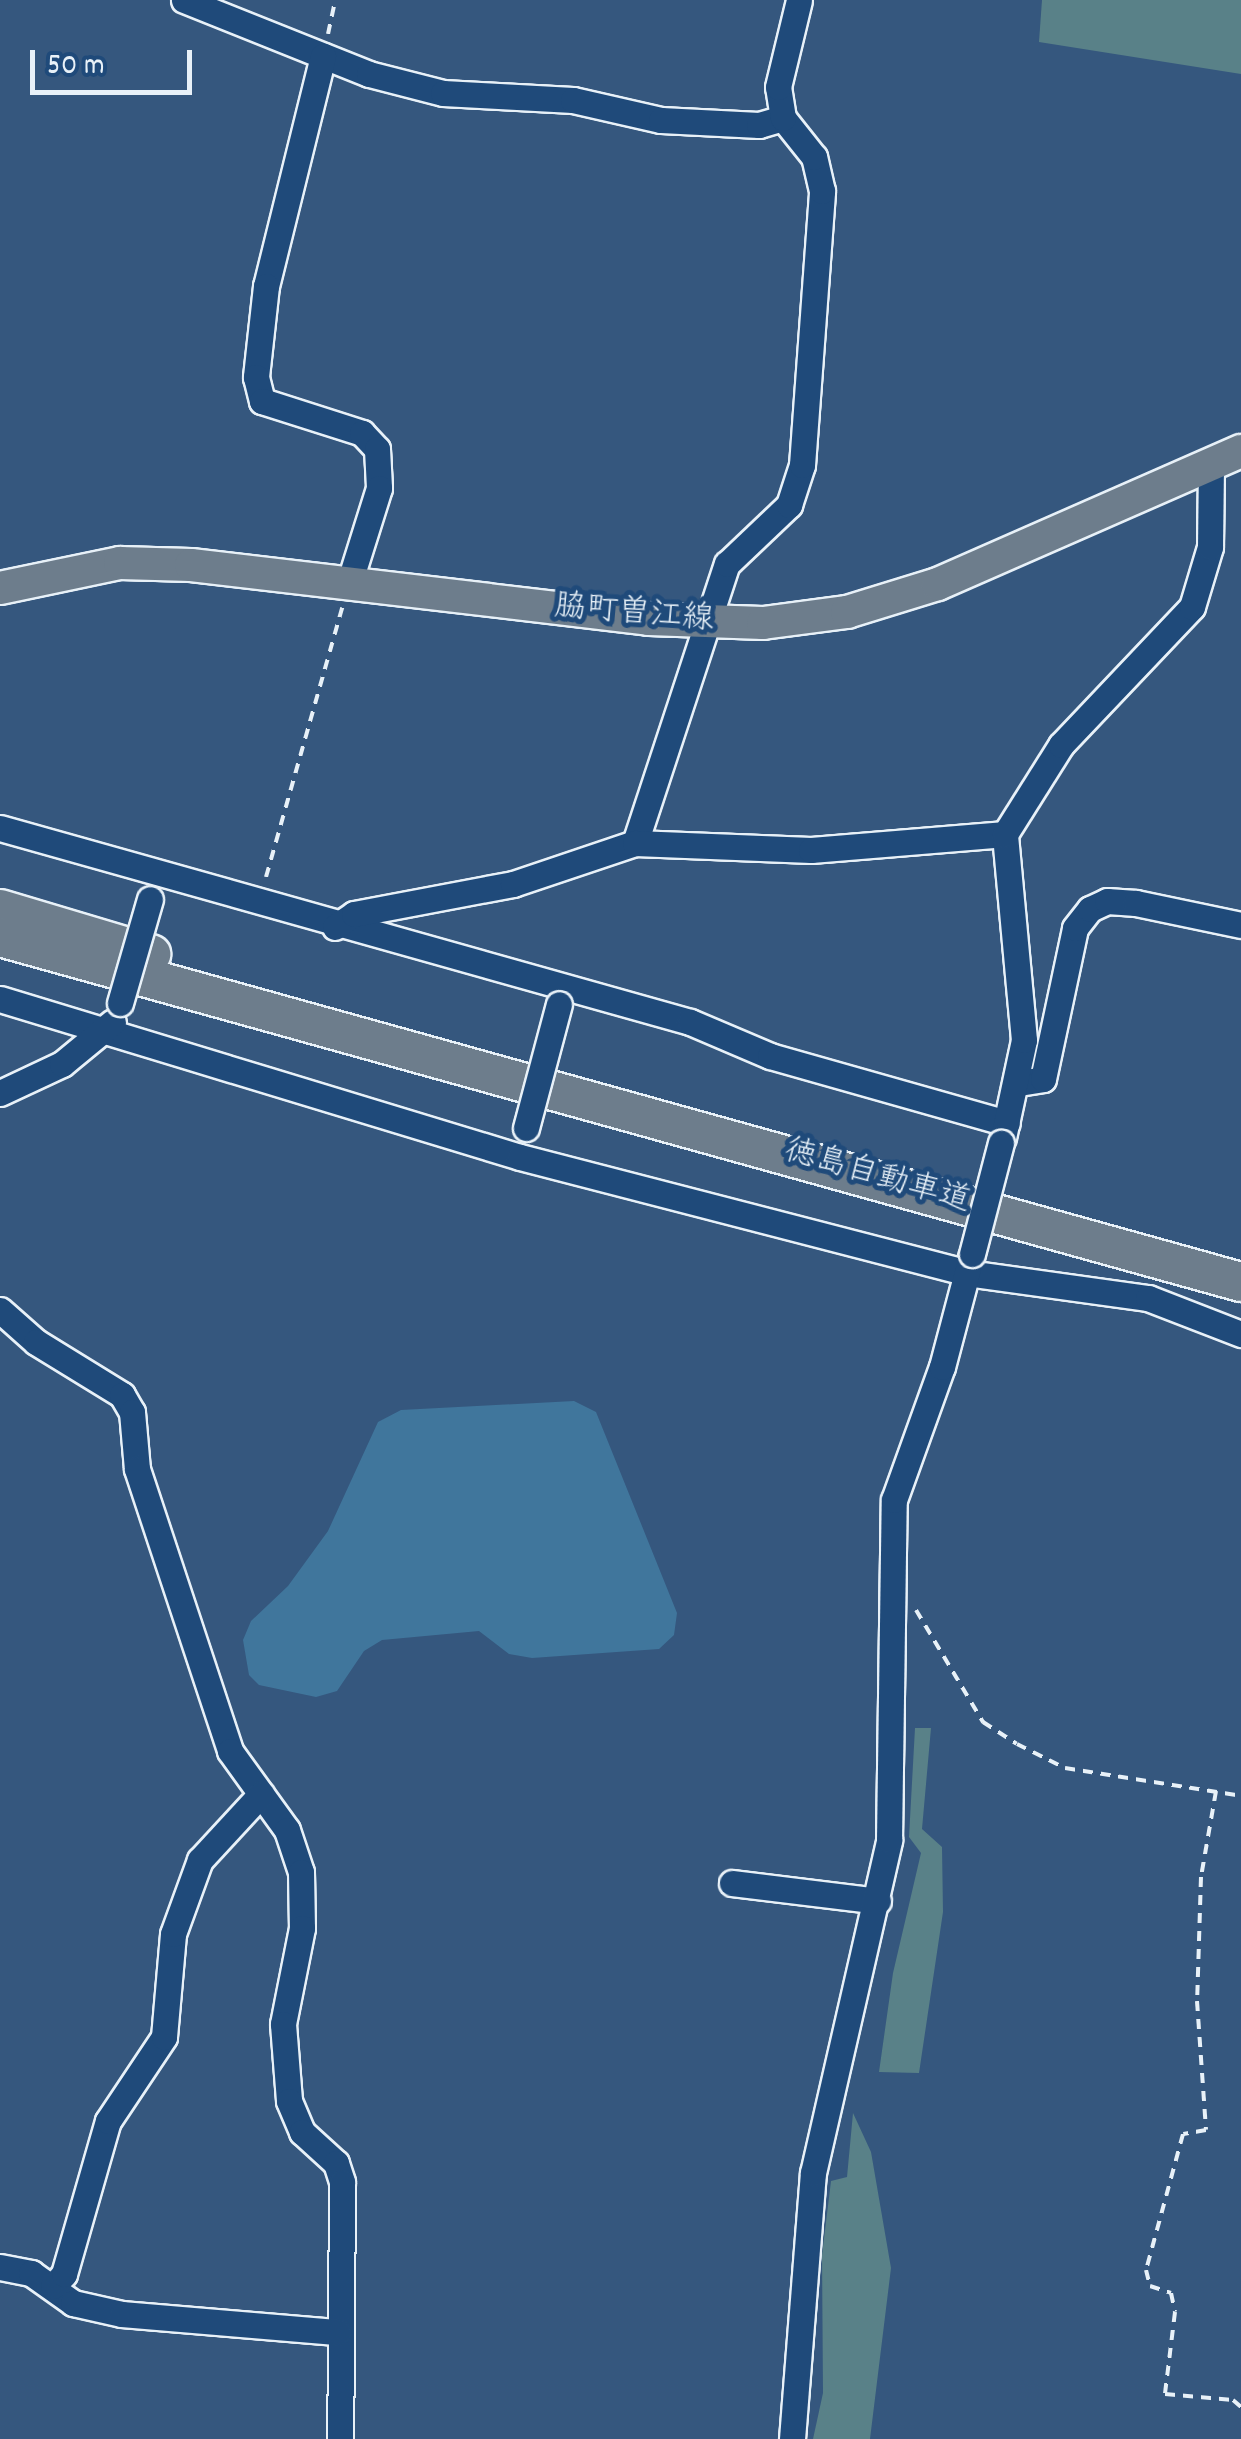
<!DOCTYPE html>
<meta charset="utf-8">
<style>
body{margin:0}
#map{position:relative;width:1241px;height:2439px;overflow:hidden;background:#35577e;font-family:Dekko,"Klee One",sans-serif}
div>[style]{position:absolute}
.green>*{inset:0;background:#598188}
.water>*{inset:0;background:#40769c}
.path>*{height:4px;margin-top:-2px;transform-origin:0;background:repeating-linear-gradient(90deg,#e8f1f8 0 10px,transparent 0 18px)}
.roads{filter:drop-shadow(2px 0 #e8f1f8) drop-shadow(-2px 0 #e8f1f8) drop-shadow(0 2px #e8f1f8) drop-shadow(0 -2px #e8f1f8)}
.minor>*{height:25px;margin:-12.5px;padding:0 12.5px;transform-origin:12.5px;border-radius:12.5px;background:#1f4a7a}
.major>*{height:32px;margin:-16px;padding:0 16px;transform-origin:16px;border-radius:16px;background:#6d7d8c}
.highway>*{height:38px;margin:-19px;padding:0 19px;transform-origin:19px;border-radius:19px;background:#6d7d8c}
.bridges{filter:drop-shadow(2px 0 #e8f1f8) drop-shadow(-2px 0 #e8f1f8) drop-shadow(0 2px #e8f1f8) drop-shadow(0 -2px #e8f1f8)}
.minor-bridge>*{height:25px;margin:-12.5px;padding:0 12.5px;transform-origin:12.5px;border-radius:12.5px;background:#1f4a7a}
span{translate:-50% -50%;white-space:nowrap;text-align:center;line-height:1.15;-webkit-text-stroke:10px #1f4a7a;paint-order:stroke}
.street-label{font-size:32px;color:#e8f1f8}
.scale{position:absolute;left:30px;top:50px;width:162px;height:45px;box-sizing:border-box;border:5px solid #e8f1f8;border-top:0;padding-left:12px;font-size:30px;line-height:35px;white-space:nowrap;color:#e8f1f8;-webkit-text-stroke:8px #1f4a7a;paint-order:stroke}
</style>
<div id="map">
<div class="green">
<div style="clip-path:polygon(1042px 0,1241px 0,1241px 74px,1039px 42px)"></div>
<div style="clip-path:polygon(915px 1728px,931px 1728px,922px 1829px,942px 1847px,943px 1912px,919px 2073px,879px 2072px,893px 1973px,921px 1853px,909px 1837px)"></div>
<div style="clip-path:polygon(853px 2113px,871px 2152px,891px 2268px,870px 2439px,813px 2439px,823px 2393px,822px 2255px,831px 2181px,847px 2177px)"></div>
</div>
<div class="water">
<div style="clip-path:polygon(574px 1401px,596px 1412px,677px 1613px,674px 1635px,659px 1649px,532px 1658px,509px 1654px,479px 1631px,382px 1640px,364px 1651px,337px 1691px,316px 1697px,259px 1685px,249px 1675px,243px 1640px,251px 1621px,288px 1586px,328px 1531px,378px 1422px,401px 1410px)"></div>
</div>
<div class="path">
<div style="left:328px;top:34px;width:35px;rotate:-78deg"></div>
<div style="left:266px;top:877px;width:280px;rotate:-74.2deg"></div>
<div style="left:916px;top:1610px;width:131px;rotate:59.1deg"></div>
<div style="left:983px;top:1722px;width:40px;rotate:32.9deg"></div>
<div style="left:1017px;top:1744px;width:54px;rotate:26.6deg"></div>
<div style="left:1065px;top:1768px;width:178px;rotate:9deg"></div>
<div style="left:1216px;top:1791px;width:87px;rotate:99.9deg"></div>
<div style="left:1201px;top:1877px;width:124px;rotate:91.8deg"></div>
<div style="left:1197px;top:2001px;width:129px;rotate:86deg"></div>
<div style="left:1206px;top:2130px;width:23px;rotate:170deg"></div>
<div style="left:1183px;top:2134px;width:141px;rotate:105.2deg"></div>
<div style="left:1146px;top:2270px;width:16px;rotate:76deg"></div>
<div style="left:1150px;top:2286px;width:22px;rotate:18deg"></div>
<div style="left:1171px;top:2293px;width:19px;rotate:78deg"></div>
<div style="left:1175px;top:2312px;width:83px;rotate:97deg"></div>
<div style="left:1165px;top:2394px;width:68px;rotate:5deg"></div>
<div style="left:1233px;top:2400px;width:11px;rotate:41deg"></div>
</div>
<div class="roads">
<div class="minor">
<div style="left:184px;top:0;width:199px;rotate:21.8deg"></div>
<div style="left:369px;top:74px;width:76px;rotate:14.4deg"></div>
<div style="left:443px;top:93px;width:130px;rotate:3.1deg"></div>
<div style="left:573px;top:100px;width:90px;rotate:12.8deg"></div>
<div style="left:661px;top:120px;width:98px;rotate:2.9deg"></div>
<div style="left:759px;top:125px;width:25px;rotate:-16deg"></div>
<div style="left:323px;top:56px;width:237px;rotate:103.9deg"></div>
<div style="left:266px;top:286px;width:92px;rotate:96.3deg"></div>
<div style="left:256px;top:377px;width:25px;rotate:76deg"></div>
<div style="left:262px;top:401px;width:105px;rotate:17.7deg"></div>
<div style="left:362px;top:433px;width:22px;rotate:47deg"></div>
<div style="left:377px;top:449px;width:39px;rotate:87deg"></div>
<div style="left:379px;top:488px;width:101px;rotate:107.4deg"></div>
<div style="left:0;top:828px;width:717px;rotate:15.7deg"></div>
<div style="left:690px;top:1022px;width:87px;rotate:23deg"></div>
<div style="left:770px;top:1056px;width:246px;rotate:15.8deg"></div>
<div style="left:635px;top:843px;width:294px;rotate:-71.8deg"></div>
<div style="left:727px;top:564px;width:86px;rotate:-43.6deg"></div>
<div style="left:789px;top:505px;width:42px;rotate:-72deg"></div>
<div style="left:802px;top:465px;width:275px;rotate:-85.8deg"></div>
<div style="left:822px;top:191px;width:35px;rotate:-103deg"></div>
<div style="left:814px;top:157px;width:50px;rotate:-128.5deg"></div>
<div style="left:783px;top:118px;width:31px;rotate:-99deg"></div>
<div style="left:778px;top:87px;width:89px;rotate:-76.4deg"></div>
<div style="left:335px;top:927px;width:23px;rotate:-34deg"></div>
<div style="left:354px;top:914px;width:162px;rotate:-10.7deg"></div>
<div style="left:513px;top:884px;width:129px;rotate:-18.6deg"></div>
<div style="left:635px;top:843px;width:176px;rotate:2.3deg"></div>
<div style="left:811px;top:850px;width:195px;rotate:-4.7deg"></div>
<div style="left:0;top:999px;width:543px;rotate:16.9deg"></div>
<div style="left:520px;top:1157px;width:462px;rotate:14.5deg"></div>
<div style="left:967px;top:1273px;width:183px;rotate:7.9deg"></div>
<div style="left:1148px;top:1298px;width:100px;rotate:21.2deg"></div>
<div style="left:1019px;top:1083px;width:24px;rotate:-9deg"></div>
<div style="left:1043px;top:1079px;width:154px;rotate:-78deg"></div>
<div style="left:1075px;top:928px;width:24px;rotate:-52deg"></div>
<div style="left:1090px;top:909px;width:19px;rotate:-25deg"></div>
<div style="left:1107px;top:901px;width:29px;rotate:4deg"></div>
<div style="left:1136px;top:903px;width:107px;rotate:11.8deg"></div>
<div style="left:0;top:1093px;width:68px;rotate:-25.1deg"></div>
<div style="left:62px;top:1064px;width:66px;rotate:-39.5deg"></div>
<div style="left:1003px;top:1138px;width:100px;rotate:-77.9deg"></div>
<div style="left:1024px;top:1040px;width:207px;rotate:-95.3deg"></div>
<div style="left:1005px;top:834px;width:105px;rotate:-57.8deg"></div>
<div style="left:1061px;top:745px;width:190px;rotate:-46.5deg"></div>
<div style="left:1192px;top:607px;width:63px;rotate:-73.3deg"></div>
<div style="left:1210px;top:547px;width:81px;rotate:-89.3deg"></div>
<div style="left:0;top:1310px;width:48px;rotate:41.6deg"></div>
<div style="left:36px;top:1342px;width:101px;rotate:31.6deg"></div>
<div style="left:122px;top:1395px;width:20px;rotate:60deg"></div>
<div style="left:132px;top:1412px;width:57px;rotate:85deg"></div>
<div style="left:137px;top:1469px;width:297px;rotate:71.7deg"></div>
<div style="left:230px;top:1751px;width:97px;rotate:54.2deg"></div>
<div style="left:287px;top:1830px;width:44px;rotate:71.6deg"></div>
<div style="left:301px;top:1872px;width:56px;rotate:89deg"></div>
<div style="left:302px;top:1928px;width:98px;rotate:101.2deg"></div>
<div style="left:283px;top:2024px;width:77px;rotate:85.5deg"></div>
<div style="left:289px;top:2101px;width:34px;rotate:67deg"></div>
<div style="left:302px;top:2132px;width:46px;rotate:42.4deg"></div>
<div style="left:336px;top:2163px;width:20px;rotate:72deg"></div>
<div style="left:342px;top:2182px;width:257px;rotate:90.4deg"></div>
<div style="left:732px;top:1883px;width:147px;rotate:7deg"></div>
<div style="left:0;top:2267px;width:32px;rotate:11deg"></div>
<div style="left:31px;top:2273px;width:52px;rotate:35.5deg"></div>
<div style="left:73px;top:2303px;width:50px;rotate:12.7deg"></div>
<div style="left:122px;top:2314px;width:217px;rotate:4.8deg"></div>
<div style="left:53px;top:2286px;width:16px;rotate:-47deg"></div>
<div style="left:64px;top:2274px;width:159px;rotate:-74deg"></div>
<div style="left:108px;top:2121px;width:101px;rotate:-56.3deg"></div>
<div style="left:164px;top:2037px;width:103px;rotate:-85deg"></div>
<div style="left:173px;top:1934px;width:79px;rotate:-70deg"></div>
<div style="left:200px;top:1860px;width:90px;rotate:-47.3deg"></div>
<div style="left:792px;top:2439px;width:267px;rotate:-85.5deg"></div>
<div style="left:813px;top:2173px;width:342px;rotate:-77.1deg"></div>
<div style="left:889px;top:1840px;width:340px;rotate:-89.2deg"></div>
<div style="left:894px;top:1500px;width:141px;rotate:-70.2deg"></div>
<div style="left:942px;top:1367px;width:114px;rotate:-75.2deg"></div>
</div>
<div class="major">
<div style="left:0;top:588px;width:123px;rotate:-11.8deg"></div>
<div style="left:120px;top:563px;width:71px;rotate:1.6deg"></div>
<div style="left:191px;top:565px;width:461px;rotate:6.7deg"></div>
<div style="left:649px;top:619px;width:114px;rotate:2deg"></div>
<div style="left:763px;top:623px;width:85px;rotate:-7.5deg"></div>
<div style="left:847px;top:612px;width:95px;rotate:-17.1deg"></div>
<div style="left:938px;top:584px;width:331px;rotate:-23.7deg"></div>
</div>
<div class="highway">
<div style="left:0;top:909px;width:158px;rotate:16.6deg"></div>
<div style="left:0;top:937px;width:1288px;rotate:15.54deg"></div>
</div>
</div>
<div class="bridges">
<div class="minor-bridge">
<div style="left:120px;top:1003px;width:108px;rotate:-73.9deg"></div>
<div style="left:526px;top:1128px;width:128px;rotate:-75.1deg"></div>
<div style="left:972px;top:1254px;width:115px;rotate:-75.4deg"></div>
</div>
</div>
<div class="street-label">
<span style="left:634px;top:615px;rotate:5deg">脇町曽江線</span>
<span style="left:877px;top:1178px;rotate:16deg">徳島自動車道</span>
</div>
<div class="scale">50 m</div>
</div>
